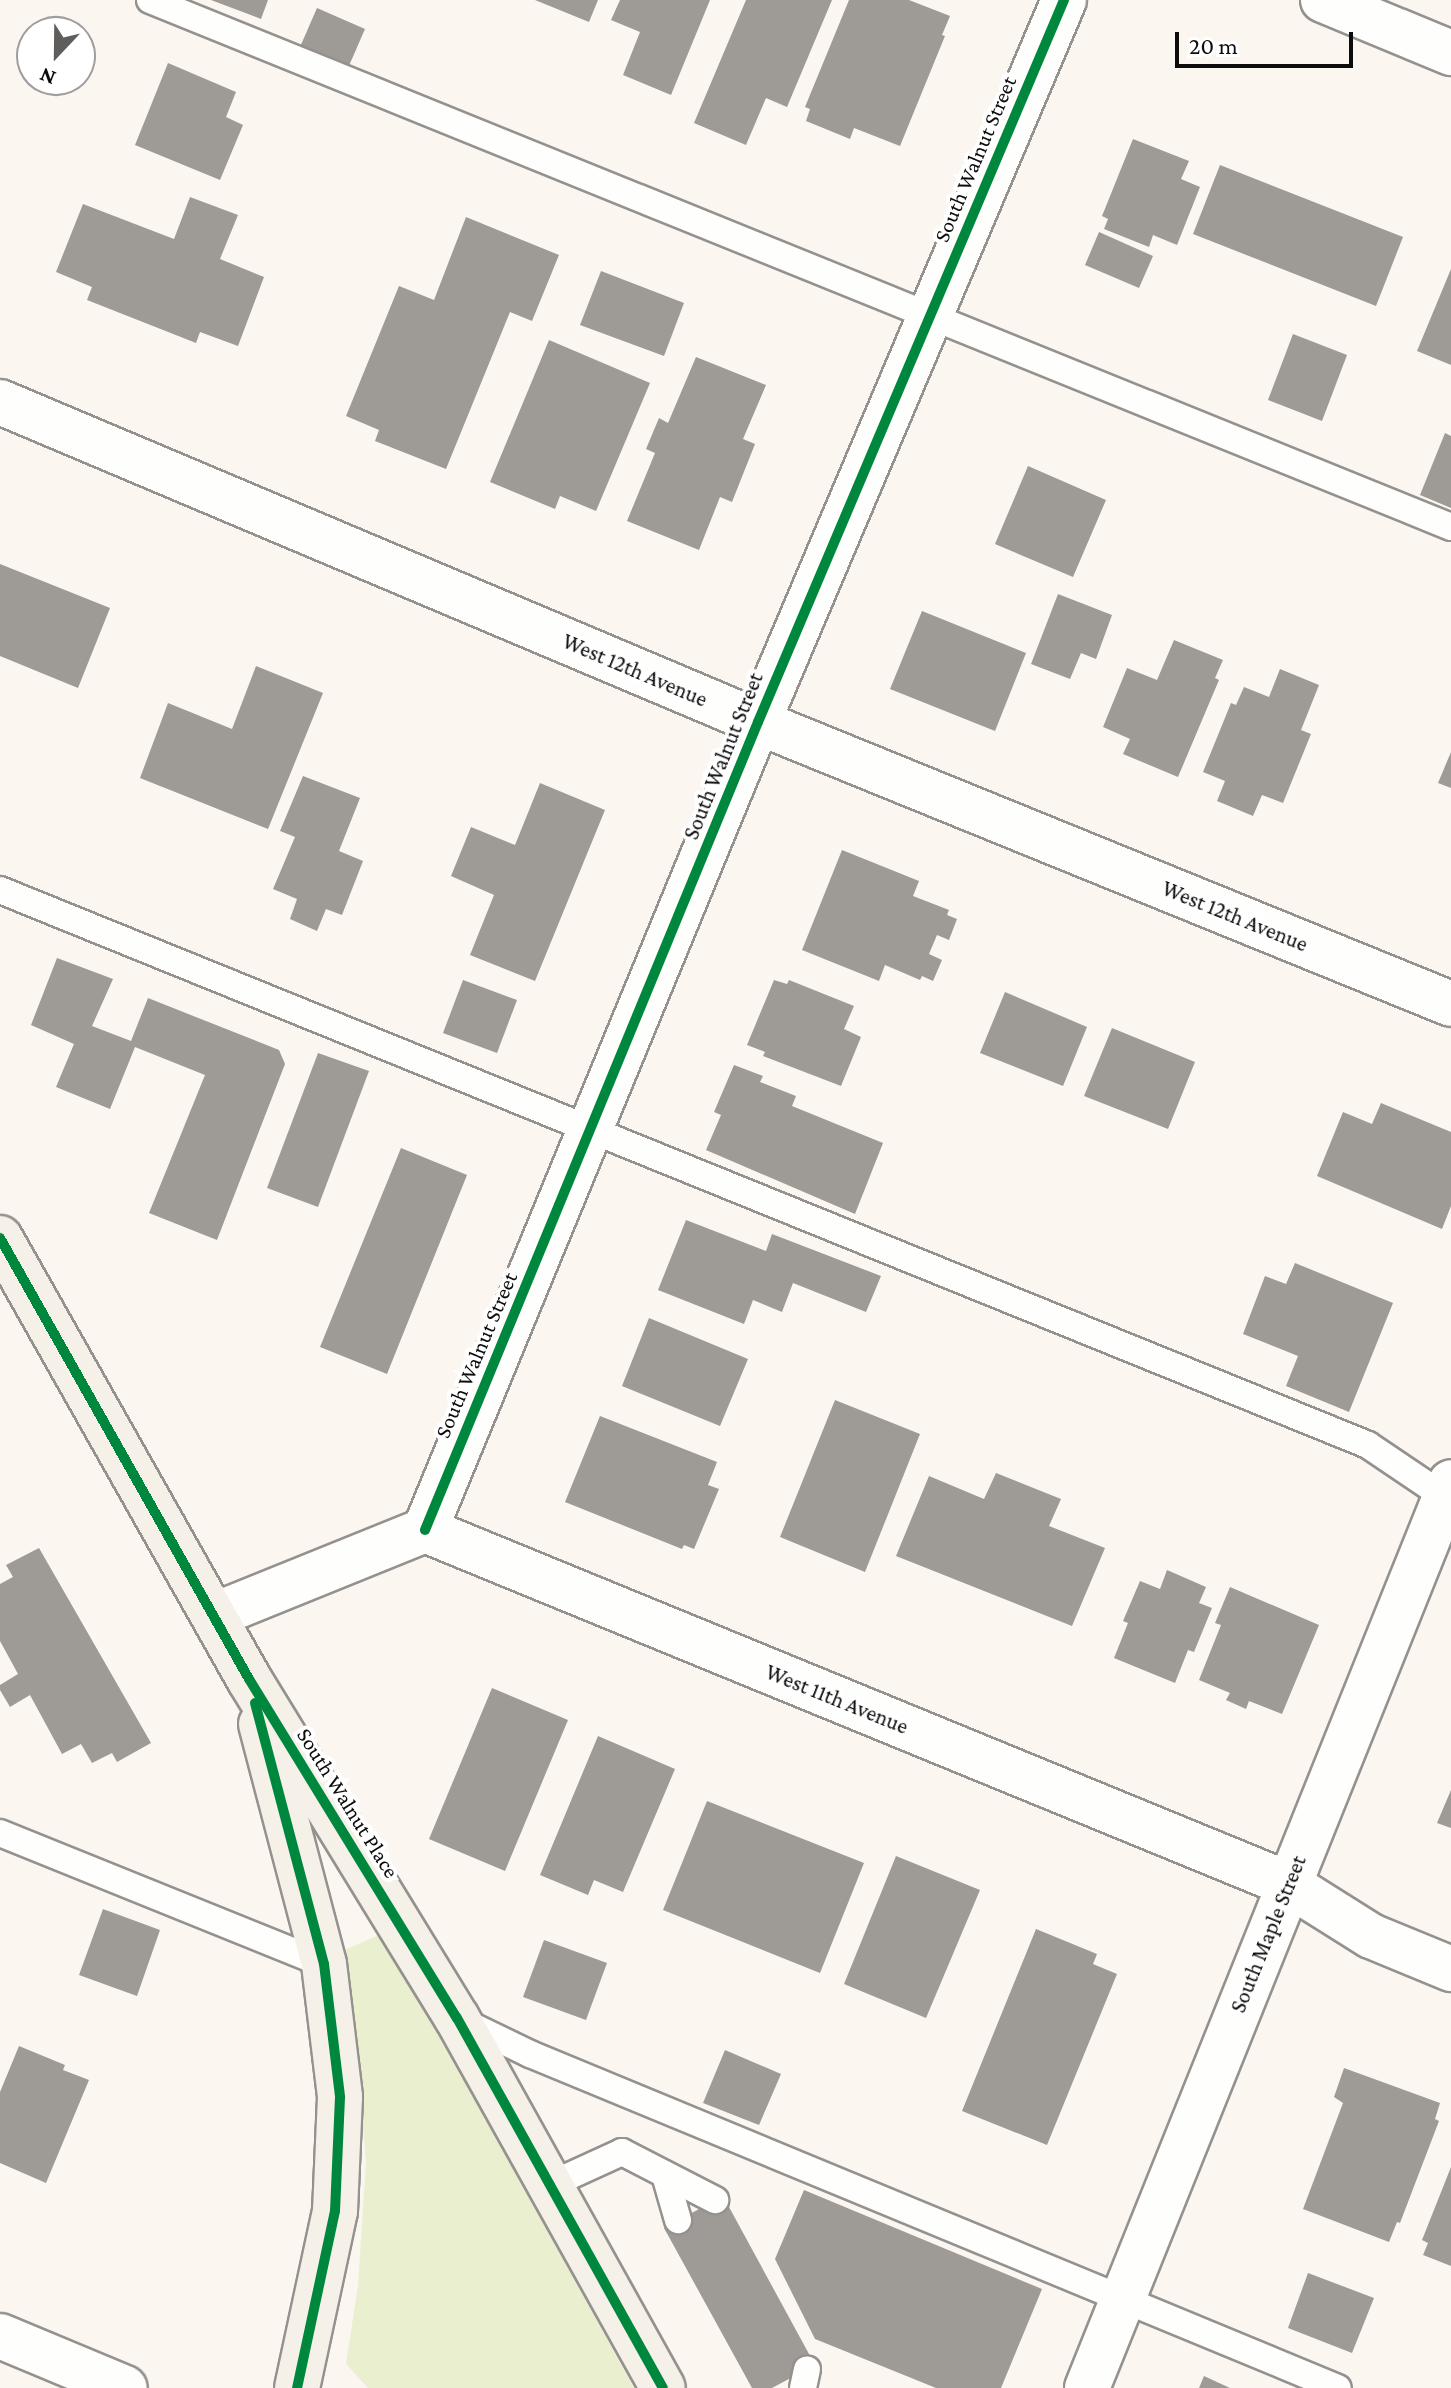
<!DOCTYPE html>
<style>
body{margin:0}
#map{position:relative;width:1451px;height:2388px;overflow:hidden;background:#fbf6f0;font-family:"Crimson Pro",serif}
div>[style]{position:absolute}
.green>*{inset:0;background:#eaf0cf}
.building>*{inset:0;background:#9e9a96}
.roads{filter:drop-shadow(2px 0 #94918f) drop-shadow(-2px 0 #94918f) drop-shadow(0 2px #94918f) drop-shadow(0 -2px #94918f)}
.service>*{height:26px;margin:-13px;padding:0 13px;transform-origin:13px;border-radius:13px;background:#fefefd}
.minor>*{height:44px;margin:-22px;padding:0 22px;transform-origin:22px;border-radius:22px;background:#fefefd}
.secondary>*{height:44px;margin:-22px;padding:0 22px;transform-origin:22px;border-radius:22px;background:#f5f0e8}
.cycleway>*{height:10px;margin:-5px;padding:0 5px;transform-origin:5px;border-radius:5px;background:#00873e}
span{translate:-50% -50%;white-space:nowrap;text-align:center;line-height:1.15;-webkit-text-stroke:8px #fff;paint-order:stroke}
.street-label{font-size:22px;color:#0c0c0c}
.north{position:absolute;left:16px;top:16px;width:80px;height:80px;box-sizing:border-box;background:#fff;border:2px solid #9e9e9e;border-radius:50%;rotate:202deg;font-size:22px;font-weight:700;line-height:32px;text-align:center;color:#0c0c0c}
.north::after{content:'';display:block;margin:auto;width:28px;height:36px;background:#605e5c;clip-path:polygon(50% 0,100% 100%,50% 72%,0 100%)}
.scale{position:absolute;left:1175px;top:32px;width:178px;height:36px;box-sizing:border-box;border:4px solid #0c0c0c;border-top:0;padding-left:10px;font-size:24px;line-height:28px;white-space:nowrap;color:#0c0c0c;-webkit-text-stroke:6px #fff;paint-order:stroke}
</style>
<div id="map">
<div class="green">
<div style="clip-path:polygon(383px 1933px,634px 2388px,368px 2388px,346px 2364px,358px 2285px,366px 2162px,357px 2056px,342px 1951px)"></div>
</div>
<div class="building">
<div style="clip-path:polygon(211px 0,268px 0,261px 19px)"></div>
<div style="clip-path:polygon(535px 0,598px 0,589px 22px)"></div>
<div style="clip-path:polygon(620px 0,710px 0,671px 95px,623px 75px,640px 32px,611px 20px)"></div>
<div style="clip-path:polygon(746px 0,832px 0,787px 107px,766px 98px,746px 145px,694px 123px)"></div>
<div style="clip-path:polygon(849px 0,909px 0,950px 16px,942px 35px,945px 36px,900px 146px,854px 128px,850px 139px,806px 121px,810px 109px,805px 107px)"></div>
<div style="clip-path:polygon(317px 8px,365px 29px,348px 68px,300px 47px)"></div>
<div style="clip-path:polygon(168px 63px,236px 92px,226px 117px,243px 125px,220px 180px,135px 145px)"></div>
<div style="clip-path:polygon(1133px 139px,1189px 161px,1181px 179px,1200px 187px,1177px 245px,1153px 235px,1149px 247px,1104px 229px,1108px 219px,1102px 216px)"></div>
<div style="clip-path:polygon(1220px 165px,1403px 237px,1376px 306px,1193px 234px)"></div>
<div style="clip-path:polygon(190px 197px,238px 215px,220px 259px,264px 277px,238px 346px,200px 332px,196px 343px,87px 300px,92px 287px,56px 272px,83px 204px,174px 239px)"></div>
<div style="clip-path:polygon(466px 217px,559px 255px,532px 321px,510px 312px,446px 469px,375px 441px,379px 430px,346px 416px,399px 286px,434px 300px)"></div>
<div style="clip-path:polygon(1099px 232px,1153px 256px,1139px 288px,1085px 265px)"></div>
<div style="clip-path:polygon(1451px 269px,1451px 365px,1417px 351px)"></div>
<div style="clip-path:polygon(601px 271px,684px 303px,664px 356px,580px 325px)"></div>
<div style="clip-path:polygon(1293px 334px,1347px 355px,1322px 421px,1268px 400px)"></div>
<div style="clip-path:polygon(549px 340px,650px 383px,596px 511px,560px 496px,555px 509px,490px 482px)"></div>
<div style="clip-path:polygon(696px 357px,766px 385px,743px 439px,755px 444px,732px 502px,720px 497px,699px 550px,627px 521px,655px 453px,646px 449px,659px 418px,668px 423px)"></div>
<div style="clip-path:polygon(1445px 433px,1451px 436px,1451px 508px,1420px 495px)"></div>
<div style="clip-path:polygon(1028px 466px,1106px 500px,1073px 577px,995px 544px)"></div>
<div style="clip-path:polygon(0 564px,110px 608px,78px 688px,0 656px)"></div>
<div style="clip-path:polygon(1058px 594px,1112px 615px,1096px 659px,1081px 653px,1070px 679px,1031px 664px)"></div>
<div style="clip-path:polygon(922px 611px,1026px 653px,995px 731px,890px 689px)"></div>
<div style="clip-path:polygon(1174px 640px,1223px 660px,1215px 678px,1219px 680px,1178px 777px,1123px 754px,1130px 739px,1103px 727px,1127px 668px,1157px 680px)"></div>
<div style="clip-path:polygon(256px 666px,323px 693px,268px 829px,140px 778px,168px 703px,232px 729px)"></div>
<div style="clip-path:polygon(1280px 669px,1319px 685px,1301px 730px,1311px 734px,1283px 803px,1262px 795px,1253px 816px,1217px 801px,1225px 781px,1203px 772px,1231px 703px,1236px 705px,1244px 687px,1269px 697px)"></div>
<div style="clip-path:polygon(1451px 752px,1451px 788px,1438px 783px)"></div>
<div style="clip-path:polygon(303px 776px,360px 798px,339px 851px,363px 861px,342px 915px,326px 909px,317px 931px,290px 919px,297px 899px,273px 889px,295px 837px,280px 831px)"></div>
<div style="clip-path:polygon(540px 783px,605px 810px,535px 981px,470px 955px,494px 895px,451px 876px,471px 827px,515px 845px)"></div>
<div style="clip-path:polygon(842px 850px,919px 881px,913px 896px,949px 910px,947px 915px,957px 919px,949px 940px,937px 935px,929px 954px,942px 960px,933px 981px,922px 976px,920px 980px,885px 965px,879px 981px,802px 950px)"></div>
<div style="clip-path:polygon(57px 958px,113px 979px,92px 1026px,131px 1041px,148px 998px,279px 1050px,285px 1064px,217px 1240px,149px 1213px,205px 1075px,135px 1047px,110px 1109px,56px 1087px,74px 1044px,31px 1025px)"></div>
<div style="clip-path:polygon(463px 980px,517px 1000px,497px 1053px,443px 1033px)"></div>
<div style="clip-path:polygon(774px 980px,787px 984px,789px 980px,854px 1006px,844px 1029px,861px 1037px,841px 1086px,763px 1056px,765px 1052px,747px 1045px)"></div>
<div style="clip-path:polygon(1005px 992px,1087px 1027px,1063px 1086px,980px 1053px)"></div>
<div style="clip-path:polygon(1112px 1028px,1195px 1062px,1168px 1129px,1084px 1096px)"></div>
<div style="clip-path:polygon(318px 1053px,369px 1071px,318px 1207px,267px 1188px)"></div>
<div style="clip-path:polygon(734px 1065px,763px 1076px,760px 1082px,796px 1096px,792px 1106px,883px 1143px,855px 1214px,706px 1150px,721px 1115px,714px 1112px)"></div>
<div style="clip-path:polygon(1381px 1103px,1451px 1132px,1451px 1206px,1442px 1229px,1317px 1176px,1343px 1112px,1372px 1124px)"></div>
<div style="clip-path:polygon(401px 1148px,467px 1175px,387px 1374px,320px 1347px)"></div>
<div style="clip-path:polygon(686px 1220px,766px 1251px,772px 1234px,881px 1276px,866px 1312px,793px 1283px,782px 1312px,753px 1300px,744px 1324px,658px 1290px)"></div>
<div style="clip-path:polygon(1295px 1263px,1393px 1303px,1349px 1412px,1286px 1386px,1298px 1356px,1243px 1334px,1265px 1276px,1286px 1284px)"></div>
<div style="clip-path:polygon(649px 1318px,748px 1359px,720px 1426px,622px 1386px)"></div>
<div style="clip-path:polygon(835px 1400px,920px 1434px,865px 1572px,780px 1537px)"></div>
<div style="clip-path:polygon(600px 1416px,717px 1462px,708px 1485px,719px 1489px,694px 1549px,684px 1545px,682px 1549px,565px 1502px)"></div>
<div style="clip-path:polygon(996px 1473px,1061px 1499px,1049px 1526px,1105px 1548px,1072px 1626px,896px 1556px,929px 1476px,984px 1499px)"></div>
<div style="clip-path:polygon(39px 1548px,151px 1743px,117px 1762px,112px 1753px,92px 1763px,81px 1744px,62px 1754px,30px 1695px,10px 1707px,0 1690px,0 1685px,18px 1674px,0 1641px,0 1584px,13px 1577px,6px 1565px)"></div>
<div style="clip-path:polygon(1167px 1570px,1206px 1587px,1199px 1603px,1212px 1608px,1194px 1652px,1188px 1650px,1175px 1683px,1114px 1658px,1128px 1623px,1123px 1621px,1140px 1581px,1160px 1589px)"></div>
<div style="clip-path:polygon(1230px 1587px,1319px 1625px,1282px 1714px,1249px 1701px,1246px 1709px,1226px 1700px,1230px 1693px,1199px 1680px,1221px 1625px,1215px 1623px)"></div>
<div style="clip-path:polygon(492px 1688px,568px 1720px,505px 1871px,429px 1839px)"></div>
<div style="clip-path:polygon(598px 1736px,675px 1769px,623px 1892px,594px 1880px,588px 1895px,540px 1875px)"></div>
<div style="clip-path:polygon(1451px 1790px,1451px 1828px,1437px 1823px)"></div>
<div style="clip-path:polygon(707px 1801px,864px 1863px,820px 1973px,663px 1910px)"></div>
<div style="clip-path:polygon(896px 1856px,980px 1890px,926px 2018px,844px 1984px)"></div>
<div style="clip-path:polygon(103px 1909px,160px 1930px,137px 1996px,79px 1975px)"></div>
<div style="clip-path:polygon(1036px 1929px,1097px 1954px,1093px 1964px,1117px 1974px,1047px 2145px,962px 2111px)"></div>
<div style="clip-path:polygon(544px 1940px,607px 1963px,586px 2020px,523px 1997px)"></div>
<div style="clip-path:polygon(19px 2046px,65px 2065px,63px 2070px,89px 2080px,46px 2183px,0 2163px,0 2092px)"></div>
<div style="clip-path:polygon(725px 2050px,781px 2074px,759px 2125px,703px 2103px)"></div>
<div style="clip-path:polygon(1344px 2068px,1440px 2103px,1435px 2119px,1439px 2121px,1400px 2223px,1397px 2222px,1389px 2242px,1303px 2209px,1343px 2103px,1334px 2097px)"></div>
<div style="clip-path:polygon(1451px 2167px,1451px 2266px,1423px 2255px,1428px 2243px,1422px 2240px)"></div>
<div style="clip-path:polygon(804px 2190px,1042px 2289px,1001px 2388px,936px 2388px,815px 2339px,775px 2259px)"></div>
<div style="clip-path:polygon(723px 2196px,815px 2365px,772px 2388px,752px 2388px,664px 2228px)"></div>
<div style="clip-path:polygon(1308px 2273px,1374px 2298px,1352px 2353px,1288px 2328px)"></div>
<div style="clip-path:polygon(1204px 2376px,1230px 2388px,1199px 2388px)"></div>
</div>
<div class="roads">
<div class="service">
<div style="left:150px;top:0;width:1404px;rotate:22.05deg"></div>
<div style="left:0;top:890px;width:1476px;rotate:22.08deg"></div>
<div style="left:1368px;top:1445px;width:100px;rotate:34deg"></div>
<div style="left:0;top:1833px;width:349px;rotate:22deg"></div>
<div style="left:460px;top:2020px;width:78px;rotate:25.9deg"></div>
<div style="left:530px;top:2054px;width:874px;rotate:22.46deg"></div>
<div style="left:665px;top:2175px;width:47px;rotate:73.9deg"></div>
<div style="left:552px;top:2184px;width:77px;rotate:-24.6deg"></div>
<div style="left:622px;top:2152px;width:105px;rotate:27.3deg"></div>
<div style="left:803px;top:2388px;width:19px;rotate:-78deg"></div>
</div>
<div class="minor">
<div style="left:1323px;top:0;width:139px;rotate:22.5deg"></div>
<div style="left:0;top:402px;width:823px;rotate:22.89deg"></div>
<div style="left:758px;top:722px;width:748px;rotate:22.14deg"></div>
<div style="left:425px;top:1530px;width:874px;rotate:-67.6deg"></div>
<div style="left:758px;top:722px;width:784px;rotate:-67.03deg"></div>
<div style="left:215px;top:1615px;width:227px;rotate:-22deg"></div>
<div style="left:425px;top:1530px;width:933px;rotate:22.3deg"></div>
<div style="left:1288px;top:1884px;width:98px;rotate:32.1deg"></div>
<div style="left:1371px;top:1936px;width:87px;rotate:22.4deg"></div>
<div style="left:0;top:2336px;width:135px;rotate:22.6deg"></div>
<div style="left:1087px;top:2388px;width:976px;rotate:-68.11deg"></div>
</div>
<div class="secondary">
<div style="left:0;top:1238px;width:506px;rotate:60.55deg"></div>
<div style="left:249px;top:1679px;width:398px;rotate:58.5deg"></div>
<div style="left:457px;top:2018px;width:423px;rotate:60.9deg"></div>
<div style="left:261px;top:1724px;width:248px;rotate:75.3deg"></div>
<div style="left:324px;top:1964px;width:134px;rotate:83.1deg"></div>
<div style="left:340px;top:2097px;width:114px;rotate:92.5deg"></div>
<div style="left:335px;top:2211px;width:181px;rotate:102.1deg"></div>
</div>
</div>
<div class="cycleway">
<div style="left:0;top:1238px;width:506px;rotate:60.55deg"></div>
<div style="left:249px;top:1679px;width:398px;rotate:58.5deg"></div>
<div style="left:457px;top:2018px;width:423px;rotate:60.9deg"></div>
<div style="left:425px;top:1530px;width:874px;rotate:-67.6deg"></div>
<div style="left:758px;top:722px;width:784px;rotate:-67.03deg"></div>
<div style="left:255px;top:1703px;width:270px;rotate:75.2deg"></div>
<div style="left:324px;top:1964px;width:134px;rotate:83.1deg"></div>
<div style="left:340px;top:2097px;width:114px;rotate:92.5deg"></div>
<div style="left:335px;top:2211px;width:181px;rotate:102.1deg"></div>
</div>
<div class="street-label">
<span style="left:975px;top:159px;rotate:-67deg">South Walnut Street</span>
<span style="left:635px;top:670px;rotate:23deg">West 12th Avenue</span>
<span style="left:723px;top:756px;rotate:-68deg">South Walnut Street</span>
<span style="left:1235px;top:916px;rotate:22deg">West 12th Avenue</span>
<span style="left:476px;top:1355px;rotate:-67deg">South Walnut Street</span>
<span style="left:837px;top:1699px;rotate:22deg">West 11th Avenue</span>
<span style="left:348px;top:1803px;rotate:58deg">South Walnut Place</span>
<span style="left:1268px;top:1934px;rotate:-68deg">South Maple Street</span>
</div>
<div class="north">N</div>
<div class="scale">20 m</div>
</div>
